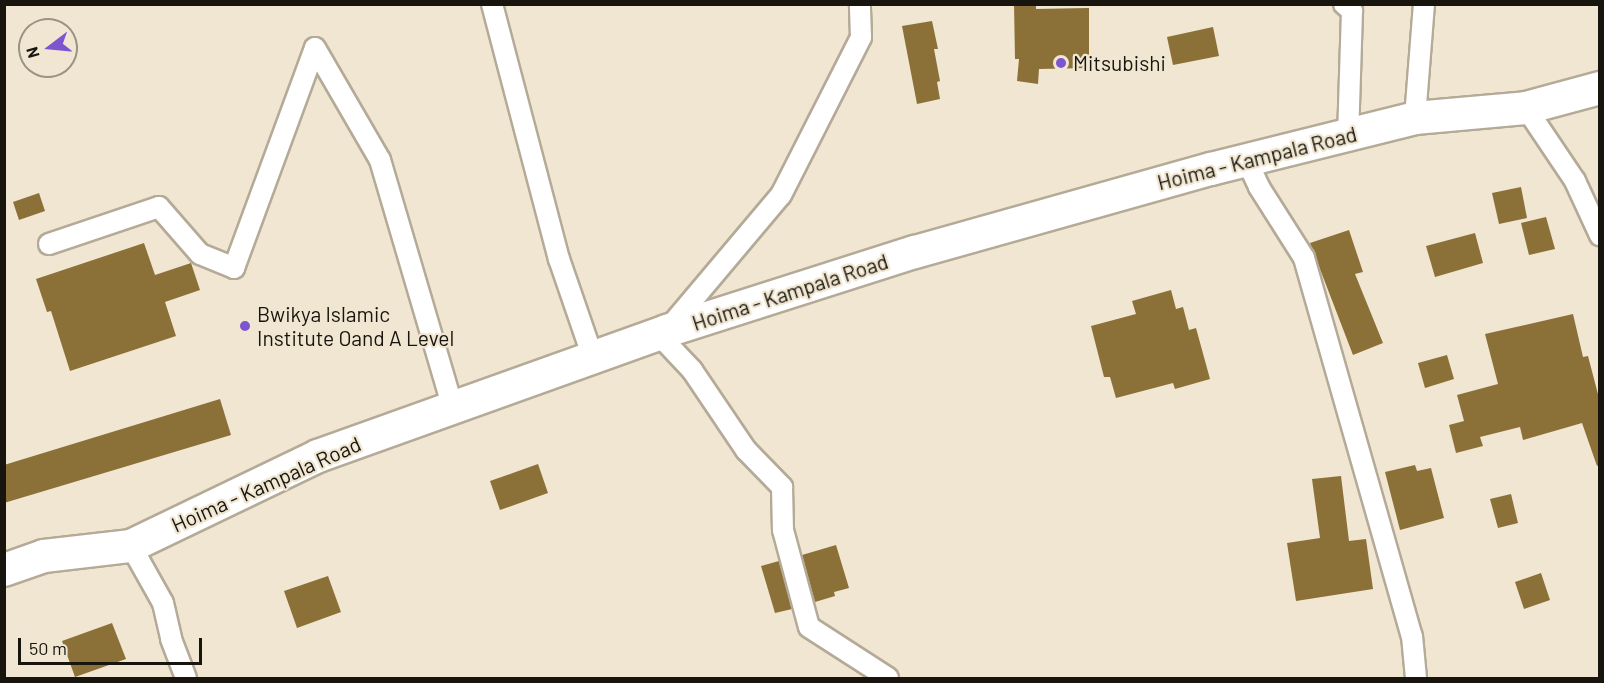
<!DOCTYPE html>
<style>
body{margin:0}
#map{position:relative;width:1604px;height:683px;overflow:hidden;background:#f0e6d1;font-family:Barlow,sans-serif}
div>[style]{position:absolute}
.building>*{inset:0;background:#8b7038}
.roads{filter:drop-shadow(2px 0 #b4aa97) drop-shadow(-2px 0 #b4aa97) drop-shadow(0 2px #b4aa97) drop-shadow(0 -2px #b4aa97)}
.minor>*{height:20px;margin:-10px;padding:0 10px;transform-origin:10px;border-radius:10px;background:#fff}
.primary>*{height:32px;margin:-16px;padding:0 16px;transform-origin:16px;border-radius:16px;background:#fff}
.dots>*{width:16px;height:16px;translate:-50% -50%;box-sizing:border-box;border:3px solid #f0e6d1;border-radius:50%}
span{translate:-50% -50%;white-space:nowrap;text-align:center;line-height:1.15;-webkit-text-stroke:4.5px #f0e6d1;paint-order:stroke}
.poi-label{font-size:21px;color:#18150e}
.left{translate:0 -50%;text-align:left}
.street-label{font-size:21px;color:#18150e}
.frame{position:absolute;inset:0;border:6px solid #18150e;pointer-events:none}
.north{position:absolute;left:18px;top:18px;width:60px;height:60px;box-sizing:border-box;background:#f0e6d1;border:2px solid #9a9283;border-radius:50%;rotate:254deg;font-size:16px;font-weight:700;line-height:24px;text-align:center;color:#18150e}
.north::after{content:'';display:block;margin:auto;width:21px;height:27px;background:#7d56cf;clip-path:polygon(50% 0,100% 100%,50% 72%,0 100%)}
.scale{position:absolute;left:18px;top:638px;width:184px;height:27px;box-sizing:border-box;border:3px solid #18150e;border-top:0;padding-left:8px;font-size:18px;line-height:21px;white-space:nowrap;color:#18150e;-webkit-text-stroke:4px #f0e6d1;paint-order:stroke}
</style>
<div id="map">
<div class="building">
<div style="clip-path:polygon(1014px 4px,1036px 4px,1036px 9px,1089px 8px,1089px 68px,1039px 69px,1038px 84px,1017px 81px,1019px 59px,1015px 59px)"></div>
<div style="clip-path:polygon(932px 21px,938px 49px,934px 49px,940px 81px,937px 82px,940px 99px,917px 104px,902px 26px)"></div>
<div style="clip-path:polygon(1213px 27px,1219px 56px,1173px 65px,1167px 37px)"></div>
<div style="clip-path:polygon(1521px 187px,1527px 218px,1499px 224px,1492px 193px)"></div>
<div style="clip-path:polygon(39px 193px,45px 211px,19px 220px,13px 202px)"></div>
<div style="clip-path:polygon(1546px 217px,1555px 249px,1529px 255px,1521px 223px)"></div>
<div style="clip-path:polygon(1349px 230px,1363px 272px,1355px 274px,1383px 343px,1353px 355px,1310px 243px)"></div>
<div style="clip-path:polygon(1475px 233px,1483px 263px,1435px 277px,1426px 246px)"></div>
<div style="clip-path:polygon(144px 243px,155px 275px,191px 263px,200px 290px,165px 302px,176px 336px,70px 371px,51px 311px,47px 312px,36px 279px)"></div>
<div style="clip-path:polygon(1171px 290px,1176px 309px,1183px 307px,1189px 330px,1196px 328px,1210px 379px,1175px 389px,1173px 383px,1116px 398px,1110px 377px,1104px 377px,1091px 326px,1136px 314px,1132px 301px)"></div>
<div style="clip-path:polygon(1573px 314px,1583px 357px,1588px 356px,1599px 398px,1599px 465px,1597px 466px,1582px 423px,1523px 440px,1520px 427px,1480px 437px,1483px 446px,1456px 453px,1449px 425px,1464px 421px,1457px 395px,1498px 384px,1485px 334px)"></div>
<div style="clip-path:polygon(1447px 355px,1454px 379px,1425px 388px,1418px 363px)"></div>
<div style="clip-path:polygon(220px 399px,231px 435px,4px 503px,4px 465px)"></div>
<div style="clip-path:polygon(538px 464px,548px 493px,500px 510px,490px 481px)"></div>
<div style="clip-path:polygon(1415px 465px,1417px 471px,1431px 468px,1444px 518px,1400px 530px,1385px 472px)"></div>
<div style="clip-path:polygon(1341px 476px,1349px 541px,1366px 539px,1373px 589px,1296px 601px,1287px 543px,1320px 538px,1312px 479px)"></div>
<div style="clip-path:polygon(1511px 494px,1518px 523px,1498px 528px,1490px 499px)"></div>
<div style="clip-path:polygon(836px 545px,849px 588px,834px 592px,835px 596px,815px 602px,802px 555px)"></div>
<div style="clip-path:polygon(779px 561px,792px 609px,775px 613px,761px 566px)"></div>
<div style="clip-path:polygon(1541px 573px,1550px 600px,1524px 609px,1515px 582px)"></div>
<div style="clip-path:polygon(328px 576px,341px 612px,297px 628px,284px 591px)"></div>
<div style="clip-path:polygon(112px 623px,126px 659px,75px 677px,62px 641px)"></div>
</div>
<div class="roads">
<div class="minor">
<div style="left:492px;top:4px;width:264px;rotate:75.3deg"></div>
<div style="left:559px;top:259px;width:105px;rotate:71deg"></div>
<div style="left:1344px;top:4px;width:11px;rotate:41deg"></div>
<div style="left:1352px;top:11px;width:124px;rotate:91.8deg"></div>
<div style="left:1526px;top:108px;width:88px;rotate:56.1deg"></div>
<div style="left:1575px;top:181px;width:60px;rotate:65.2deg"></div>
<div style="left:1415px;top:118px;width:114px;rotate:-85.5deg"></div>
<div style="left:1247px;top:161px;width:29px;rotate:65deg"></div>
<div style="left:1259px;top:187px;width:84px;rotate:57.6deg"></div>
<div style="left:1304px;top:258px;width:393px;rotate:74.1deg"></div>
<div style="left:1412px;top:636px;width:42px;rotate:84.6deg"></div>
<div style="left:49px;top:244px;width:116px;rotate:-18.6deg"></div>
<div style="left:159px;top:207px;width:62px;rotate:48.9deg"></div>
<div style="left:200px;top:254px;width:37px;rotate:22deg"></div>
<div style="left:234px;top:268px;width:234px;rotate:-69.8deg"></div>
<div style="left:315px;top:48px;width:129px;rotate:59.9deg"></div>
<div style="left:380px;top:160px;width:259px;rotate:73.6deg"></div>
<div style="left:668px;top:329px;width:175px;rotate:-49.9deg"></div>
<div style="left:781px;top:195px;width:177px;rotate:-63.1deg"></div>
<div style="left:861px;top:37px;width:33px;rotate:-92deg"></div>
<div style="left:658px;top:334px;width:50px;rotate:46.6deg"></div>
<div style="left:692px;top:370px;width:97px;rotate:56deg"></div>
<div style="left:746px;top:450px;width:52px;rotate:45.8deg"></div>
<div style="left:782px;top:487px;width:43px;rotate:88.7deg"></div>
<div style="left:783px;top:530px;width:100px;rotate:75deg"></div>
<div style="left:809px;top:627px;width:94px;rotate:32.8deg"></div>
<div style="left:131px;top:546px;width:65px;rotate:60.7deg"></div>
<div style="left:163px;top:603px;width:37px;rotate:77deg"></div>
<div style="left:171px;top:639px;width:42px;rotate:69deg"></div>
</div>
<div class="primary">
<div style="left:4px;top:570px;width:42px;rotate:-19.3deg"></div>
<div style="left:44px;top:556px;width:88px;rotate:-6.6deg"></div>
<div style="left:131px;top:546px;width:208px;rotate:-25.7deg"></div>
<div style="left:318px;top:456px;width:371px;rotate:-19.7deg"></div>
<div style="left:667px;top:331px;width:260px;rotate:-17.7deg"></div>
<div style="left:915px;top:252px;width:307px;rotate:-15.7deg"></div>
<div style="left:1211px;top:169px;width:210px;rotate:-14deg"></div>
<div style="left:1415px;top:118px;width:111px;rotate:-5.1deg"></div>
<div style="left:1526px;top:108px;width:77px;rotate:-15.1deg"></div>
</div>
</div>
<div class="dots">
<div style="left:1061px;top:63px;background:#7d56cf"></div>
<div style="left:245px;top:326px;background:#7d56cf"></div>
</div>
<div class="poi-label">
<span class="left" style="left:1073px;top:63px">Mitsubishi</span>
<span class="left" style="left:257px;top:326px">Bwikya Islamic<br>Institute Oand A Level</span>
</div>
<div class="street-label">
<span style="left:1257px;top:158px;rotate:-14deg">Hoima - Kampala Road</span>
<span style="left:790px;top:292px;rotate:-18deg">Hoima - Kampala Road</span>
<span style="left:266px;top:484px;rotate:-24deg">Hoima - Kampala Road</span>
</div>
<div class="frame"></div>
<div class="north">N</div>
<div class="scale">50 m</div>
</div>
